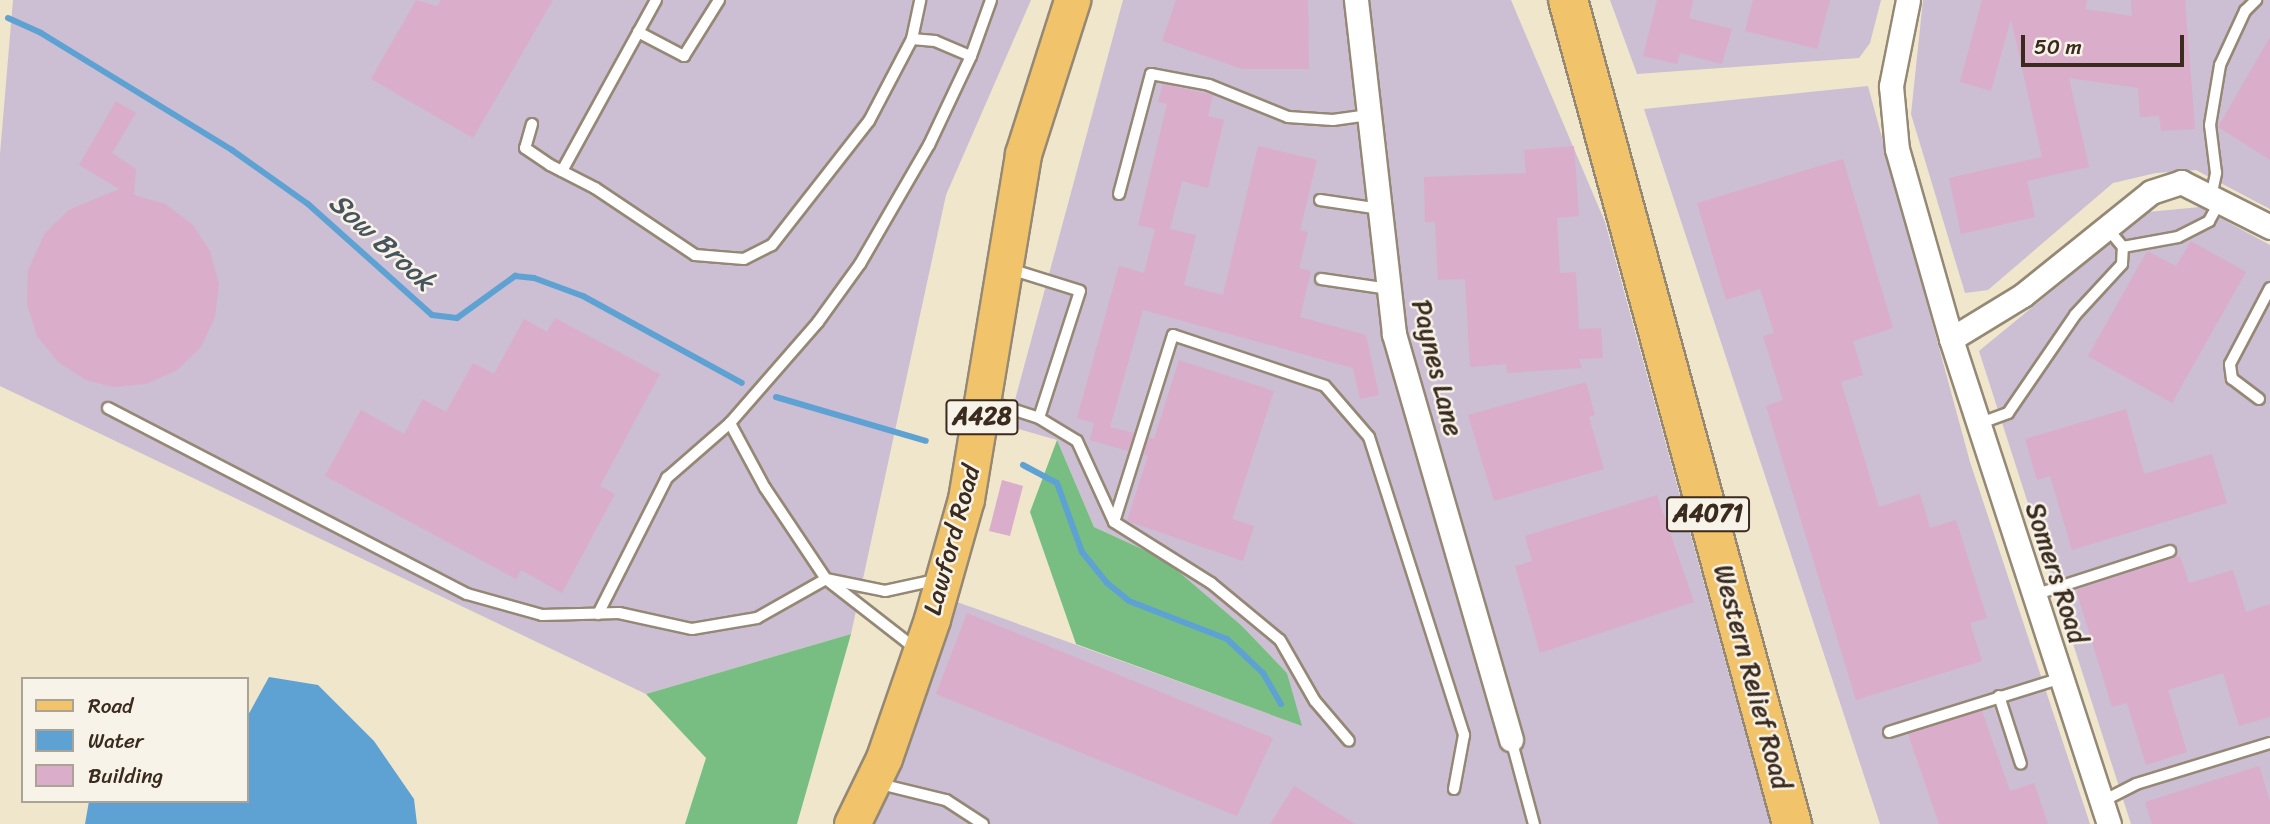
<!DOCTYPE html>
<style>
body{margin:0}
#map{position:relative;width:2270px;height:824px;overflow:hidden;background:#efe6cc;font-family:Sriracha,sans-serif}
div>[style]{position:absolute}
.industrial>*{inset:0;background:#ccbed3}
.forest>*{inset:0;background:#78be82}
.water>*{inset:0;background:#5ea2d3}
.stream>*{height:6px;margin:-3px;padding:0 3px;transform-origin:3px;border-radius:3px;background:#5ea2d3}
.building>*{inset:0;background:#daadcb}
.roads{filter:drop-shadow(2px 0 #958875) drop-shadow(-2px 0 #958875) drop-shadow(0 2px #958875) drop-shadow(0 -2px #958875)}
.lane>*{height:10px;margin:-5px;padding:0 5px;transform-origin:5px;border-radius:5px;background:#fff}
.street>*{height:23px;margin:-11.5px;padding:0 11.5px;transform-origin:11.5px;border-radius:11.5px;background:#fff}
.primary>*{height:35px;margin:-17.5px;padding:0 17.5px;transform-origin:17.5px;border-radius:17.5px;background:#f1c36a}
.highway>*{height:38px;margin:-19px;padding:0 19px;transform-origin:19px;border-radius:19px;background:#f1c36a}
span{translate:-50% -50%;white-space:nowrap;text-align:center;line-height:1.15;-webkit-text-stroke:5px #f7f3e8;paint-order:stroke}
.shield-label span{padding:2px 5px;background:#f7f3e8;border:2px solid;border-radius:5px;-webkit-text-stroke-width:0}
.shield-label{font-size:24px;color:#3b2a1e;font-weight:700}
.street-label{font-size:26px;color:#3b2a1e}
.water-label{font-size:28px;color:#47545d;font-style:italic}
.legend{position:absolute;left:21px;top:677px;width:228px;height:126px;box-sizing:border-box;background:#f7f3e8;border:2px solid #aca397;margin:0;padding:9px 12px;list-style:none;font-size:21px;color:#3b2a1e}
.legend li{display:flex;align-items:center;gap:14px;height:35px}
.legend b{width:35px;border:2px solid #aca397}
.scale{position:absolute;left:2021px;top:35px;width:163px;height:32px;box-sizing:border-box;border:4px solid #3b2a1e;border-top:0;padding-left:9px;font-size:21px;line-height:24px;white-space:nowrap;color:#3b2a1e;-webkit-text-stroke:5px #f7f3e8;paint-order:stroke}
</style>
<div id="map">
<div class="industrial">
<div style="clip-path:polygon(13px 0,1031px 0,946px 195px,851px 634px,646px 694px,0 386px,0 154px)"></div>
<div style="clip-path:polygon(1123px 0,1511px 0,1605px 222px,1770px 824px,856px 824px,957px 602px,1300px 725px,1287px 673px,1241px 625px,1164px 559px,1094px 527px,1057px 440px,1008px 426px)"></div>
<div style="clip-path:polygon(1610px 0,1881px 0,1870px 43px,1859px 58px,1637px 74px)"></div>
<div style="clip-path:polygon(1923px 0,2270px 0,2270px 209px,2196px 170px,2156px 173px,2113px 183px,1988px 290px,1965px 293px,1911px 114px)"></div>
<div style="clip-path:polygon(1868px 86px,1970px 462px,2090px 824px,1880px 824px,1644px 109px)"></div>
<div style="clip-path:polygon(2200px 207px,2270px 245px,2270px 824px,2131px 824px,1979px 351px,2148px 212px)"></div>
</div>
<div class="forest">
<div style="clip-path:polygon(1057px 440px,1094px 527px,1164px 559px,1241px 625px,1287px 673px,1302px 726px,1076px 644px,1030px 512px)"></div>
<div style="clip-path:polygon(851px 634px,797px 824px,685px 824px,706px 758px,646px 694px)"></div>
</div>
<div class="water">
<div style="clip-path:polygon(269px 677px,318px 685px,374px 741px,414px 799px,417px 824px,85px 824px,89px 801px,247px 801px,247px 717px)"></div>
</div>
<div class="stream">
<div style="left:8px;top:18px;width:36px;rotate:24deg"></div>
<div style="left:41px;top:33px;width:224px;rotate:31.5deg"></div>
<div style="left:232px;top:150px;width:93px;rotate:35.4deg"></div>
<div style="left:308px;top:204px;width:166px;rotate:41.8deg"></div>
<div style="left:432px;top:315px;width:25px;rotate:7deg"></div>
<div style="left:457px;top:318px;width:72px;rotate:-35.9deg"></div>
<div style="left:515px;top:276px;width:19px;rotate:6deg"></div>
<div style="left:534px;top:278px;width:52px;rotate:20.2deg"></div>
<div style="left:583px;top:296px;width:181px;rotate:28.7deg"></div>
<div style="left:776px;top:397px;width:156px;rotate:16.3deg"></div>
<div style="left:1023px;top:465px;width:38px;rotate:28deg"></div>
<div style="left:1057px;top:483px;width:73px;rotate:70.1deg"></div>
<div style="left:1082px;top:552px;width:40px;rotate:51deg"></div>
<div style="left:1107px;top:583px;width:28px;rotate:39deg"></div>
<div style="left:1129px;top:601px;width:105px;rotate:21.2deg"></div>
<div style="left:1227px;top:639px;width:50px;rotate:43.4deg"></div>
<div style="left:1263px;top:673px;width:36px;rotate:60deg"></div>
</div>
<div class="building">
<div style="clip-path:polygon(416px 0,437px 6px,441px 0,553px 0,473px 138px,371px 79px)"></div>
<div style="clip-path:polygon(1176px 0,1308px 0,1309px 69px,1242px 69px,1162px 41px)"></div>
<div style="clip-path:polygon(1657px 0,1693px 0,1689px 18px,1732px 29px,1722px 64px,1680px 53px,1677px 64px,1643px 56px)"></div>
<div style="clip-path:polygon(1753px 0,1830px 0,1817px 49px,1745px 31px)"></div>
<div style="clip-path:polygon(1982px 0,2087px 0,2085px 9px,2132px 16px,2131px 0,2185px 0,2195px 129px,2161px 131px,2159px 116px,2140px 117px,2138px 88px,2069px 78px,2089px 167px,2027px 181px,2035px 217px,1961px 234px,1949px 178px,2042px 157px,2011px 19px,1991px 91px,1960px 82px)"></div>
<div style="clip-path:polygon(2270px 37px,2270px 160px,2218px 127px)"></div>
<div style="clip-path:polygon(1163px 84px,1213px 95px,1208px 116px,1224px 120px,1208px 188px,1182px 181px,1170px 229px,1196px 235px,1184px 285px,1223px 295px,1258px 146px,1317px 160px,1300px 230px,1308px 232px,1299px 268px,1311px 271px,1300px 317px,1366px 335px,1379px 395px,1360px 399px,1353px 368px,1143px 310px,1110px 427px,1134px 433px,1128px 451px,1090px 440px,1094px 423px,1077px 418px,1119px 266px,1144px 273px,1155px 229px,1138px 225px,1167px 104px,1158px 102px)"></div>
<div style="clip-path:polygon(116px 101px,136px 113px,112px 153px,136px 169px,134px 195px,165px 204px,192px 224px,210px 251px,219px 284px,215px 317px,201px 347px,177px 370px,147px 384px,113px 387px,86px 380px,58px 362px,37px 336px,27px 304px,28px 270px,45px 233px,69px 210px,119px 189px,79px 165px)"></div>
<div style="clip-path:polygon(1574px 146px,1579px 216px,1557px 218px,1560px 273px,1576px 272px,1579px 329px,1601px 328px,1603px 358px,1579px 359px,1582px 368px,1507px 373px,1506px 364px,1470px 367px,1465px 279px,1438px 280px,1435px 222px,1425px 222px,1424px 177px,1526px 173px,1524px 150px)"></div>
<div style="clip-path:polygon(1843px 159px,1893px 328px,1853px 341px,1863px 375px,1841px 382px,1879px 507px,1920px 494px,1930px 528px,1956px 520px,1987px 618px,1970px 623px,1982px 661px,1856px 700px,1766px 406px,1783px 400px,1763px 336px,1774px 333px,1760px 289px,1726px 300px,1697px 203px)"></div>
<div style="clip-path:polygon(2191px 241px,2246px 272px,2172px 403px,2088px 356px,2147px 251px,2176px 266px)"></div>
<div style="clip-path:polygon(555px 318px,660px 374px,600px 486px,615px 494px,562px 593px,521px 570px,516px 579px,325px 476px,361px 410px,404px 434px,423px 399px,446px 412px,473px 363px,494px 374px,524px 319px,547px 332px)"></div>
<div style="clip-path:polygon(1179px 360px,1274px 391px,1232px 519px,1254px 526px,1243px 561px,1127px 521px,1148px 456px,1143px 455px,1149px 437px,1154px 439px)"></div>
<div style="clip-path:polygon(1586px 382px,1595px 415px,1589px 417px,1604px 469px,1494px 501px,1468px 415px)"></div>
<div style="clip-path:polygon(2126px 409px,2144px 474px,2212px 454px,2227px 503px,2072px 550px,2050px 476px,2037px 480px,2025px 439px)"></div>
<div style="clip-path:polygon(1002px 480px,1023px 486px,1010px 536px,989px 531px)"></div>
<div style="clip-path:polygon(1657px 495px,1694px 602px,1540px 653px,1515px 566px,1532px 561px,1525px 536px)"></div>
<div style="clip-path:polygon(2180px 556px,2189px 583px,2233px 570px,2246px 612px,2270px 604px,2270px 717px,2239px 726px,2223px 673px,2168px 690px,2187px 752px,2146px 765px,2127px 703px,2112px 707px,2076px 590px)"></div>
<div style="clip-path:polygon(967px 613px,1273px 738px,1237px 816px,936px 694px)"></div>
<div style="clip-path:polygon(1982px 711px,2010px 791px,2034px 783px,2048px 824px,1939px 824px,1908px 734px)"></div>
<div style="clip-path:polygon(2259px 766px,2270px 801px,2270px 824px,2152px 824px,2145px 802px)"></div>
<div style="clip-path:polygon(1294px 786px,1355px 824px,1270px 824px)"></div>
</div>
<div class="roads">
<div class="lane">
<div style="left:638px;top:32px;width:52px;rotate:27.6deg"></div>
<div style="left:684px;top:56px;width:66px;rotate:-58deg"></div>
<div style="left:912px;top:39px;width:40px;rotate:-78deg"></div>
<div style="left:532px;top:124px;width:25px;rotate:106deg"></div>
<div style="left:525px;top:148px;width:30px;rotate:34deg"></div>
<div style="left:550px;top:165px;width:51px;rotate:27.1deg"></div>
<div style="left:595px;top:188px;width:120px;rotate:33.8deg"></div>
<div style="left:695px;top:255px;width:49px;rotate:4.7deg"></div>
<div style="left:744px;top:259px;width:31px;rotate:-27deg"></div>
<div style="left:772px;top:245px;width:157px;rotate:-52deg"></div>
<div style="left:869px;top:121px;width:93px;rotate:-62.3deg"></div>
<div style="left:912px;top:39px;width:23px;rotate:5deg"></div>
<div style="left:935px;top:41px;width:39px;rotate:23deg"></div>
<div style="left:562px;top:171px;width:195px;rotate:-61.2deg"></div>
<div style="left:1119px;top:194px;width:124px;rotate:-75.1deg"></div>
<div style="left:1151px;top:74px;width:59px;rotate:10.7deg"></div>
<div style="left:1209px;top:85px;width:85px;rotate:22.1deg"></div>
<div style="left:1288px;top:117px;width:45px;rotate:3.8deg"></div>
<div style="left:1333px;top:120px;width:36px;rotate:-8deg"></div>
<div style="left:2211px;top:197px;width:25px;rotate:-78deg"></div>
<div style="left:2216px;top:173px;width:48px;rotate:-97.1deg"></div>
<div style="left:2210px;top:125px;width:61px;rotate:-80.5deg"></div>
<div style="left:2220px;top:65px;width:60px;rotate:-65.2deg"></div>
<div style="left:2245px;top:11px;width:16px;rotate:-45deg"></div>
<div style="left:1320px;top:200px;width:61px;rotate:8.5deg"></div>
<div style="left:2123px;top:247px;width:56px;rotate:-10.3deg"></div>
<div style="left:2178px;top:237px;width:35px;rotate:-27deg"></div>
<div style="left:2209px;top:221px;width:23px;rotate:-61deg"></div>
<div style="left:1010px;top:269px;width:73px;rotate:17.4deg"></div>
<div style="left:1080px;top:291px;width:133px;rotate:107.9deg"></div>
<div style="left:1321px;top:279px;width:69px;rotate:8.4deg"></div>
<div style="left:2259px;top:399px;width:34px;rotate:-143deg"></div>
<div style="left:2232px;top:379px;width:15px;rotate:-98deg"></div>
<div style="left:2230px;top:364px;width:86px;rotate:-62.2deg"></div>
<div style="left:987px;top:401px;width:55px;rotate:18.1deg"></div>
<div style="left:1039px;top:418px;width:44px;rotate:31.2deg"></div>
<div style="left:1077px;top:441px;width:89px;rotate:65.4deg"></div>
<div style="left:1114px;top:522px;width:115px;rotate:32.2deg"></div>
<div style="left:1211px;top:583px;width:89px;rotate:39.6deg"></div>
<div style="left:1280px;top:640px;width:70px;rotate:60.2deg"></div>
<div style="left:1315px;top:701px;width:52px;rotate:49.6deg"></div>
<div style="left:108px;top:408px;width:404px;rotate:27.4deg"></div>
<div style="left:467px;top:594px;width:78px;rotate:15.6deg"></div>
<div style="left:542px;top:615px;width:77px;rotate:-1.5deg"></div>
<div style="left:619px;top:613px;width:75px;rotate:12.4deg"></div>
<div style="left:692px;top:629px;width:66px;rotate:-9.6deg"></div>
<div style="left:757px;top:618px;width:79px;rotate:-29.5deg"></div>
<div style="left:826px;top:579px;width:60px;rotate:11.5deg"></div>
<div style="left:885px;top:591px;width:51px;rotate:-12.4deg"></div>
<div style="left:1978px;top:424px;width:32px;rotate:-20deg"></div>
<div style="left:2008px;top:413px;width:119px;rotate:-55.6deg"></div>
<div style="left:2075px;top:315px;width:69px;rotate:-47.3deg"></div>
<div style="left:2122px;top:264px;width:17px;rotate:-87deg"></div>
<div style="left:2123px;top:247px;width:25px;rotate:-130deg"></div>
<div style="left:1114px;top:522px;width:196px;rotate:-72.5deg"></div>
<div style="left:1173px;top:335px;width:160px;rotate:18.5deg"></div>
<div style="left:1325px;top:386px;width:67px;rotate:49.2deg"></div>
<div style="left:1369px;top:437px;width:313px;rotate:72.3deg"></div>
<div style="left:1464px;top:735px;width:55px;rotate:100.5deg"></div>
<div style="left:2034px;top:595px;width:143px;rotate:-17.9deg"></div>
<div style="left:598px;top:614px;width:153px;rotate:-63.1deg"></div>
<div style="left:667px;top:478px;width:84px;rotate:-41.1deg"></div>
<div style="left:916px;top:649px;width:114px;rotate:-142.1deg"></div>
<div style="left:826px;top:579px;width:110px;rotate:-123.8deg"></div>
<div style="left:765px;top:488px;width:74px;rotate:-118.3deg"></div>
<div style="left:730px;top:423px;width:134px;rotate:-48.9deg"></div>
<div style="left:818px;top:322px;width:72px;rotate:-54.1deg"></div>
<div style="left:860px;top:264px;width:138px;rotate:-59.9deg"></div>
<div style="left:929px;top:145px;width:98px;rotate:-64.7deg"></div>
<div style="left:971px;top:56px;width:59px;rotate:-70.3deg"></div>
<div style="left:1999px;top:696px;width:71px;rotate:72.1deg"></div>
<div style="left:1889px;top:732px;width:180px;rotate:-17.4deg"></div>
<div style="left:1511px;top:739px;width:88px;rotate:74.9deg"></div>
<div style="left:876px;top:783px;width:72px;rotate:13.7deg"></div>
<div style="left:946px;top:800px;width:44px;rotate:33deg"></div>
<div style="left:2101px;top:802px;width:39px;rotate:-27deg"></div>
<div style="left:2136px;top:784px;width:140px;rotate:-17deg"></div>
</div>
<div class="street">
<div style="left:1356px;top:0;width:336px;rotate:83.5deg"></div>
<div style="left:1394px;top:334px;width:422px;rotate:73.9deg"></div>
<div style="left:1908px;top:0;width:88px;rotate:101.2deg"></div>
<div style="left:1891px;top:86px;width:63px;rotate:84.6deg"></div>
<div style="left:1897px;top:149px;width:198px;rotate:74.1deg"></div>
<div style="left:1951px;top:339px;width:510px;rotate:71.96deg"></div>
<div style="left:1951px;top:339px;width:84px;rotate:-31.4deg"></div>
<div style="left:2023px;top:295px;width:164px;rotate:-38.8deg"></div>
<div style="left:2151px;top:192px;width:32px;rotate:-18deg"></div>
<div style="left:2181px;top:182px;width:100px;rotate:26.8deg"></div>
</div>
<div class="primary">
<div style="left:852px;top:824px;width:73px;rotate:-64.1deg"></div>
<div style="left:884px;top:758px;width:147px;rotate:-70.9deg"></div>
<div style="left:932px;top:619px;width:125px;rotate:-74.2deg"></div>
<div style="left:966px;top:499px;width:350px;rotate:-80.6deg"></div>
<div style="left:1023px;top:154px;width:162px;rotate:-72.3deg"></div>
</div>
<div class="highway">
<div style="left:1568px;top:0;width:854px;rotate:74.79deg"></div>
</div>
</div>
<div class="shield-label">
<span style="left:982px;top:417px">A428</span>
<span style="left:1708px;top:514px">A4071</span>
</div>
<div class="street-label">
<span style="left:1437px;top:368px;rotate:76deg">Paynes Lane</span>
<span style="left:952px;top:540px;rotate:-75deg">Lawford Road</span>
<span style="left:2056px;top:573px;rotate:72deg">Somers Road</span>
<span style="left:1752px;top:677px;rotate:75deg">Western Relief Road</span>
</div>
<div class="water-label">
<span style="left:382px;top:242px;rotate:42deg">Sow Brook</span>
</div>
<ul class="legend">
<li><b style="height:9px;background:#f1c36a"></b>Road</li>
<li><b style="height:19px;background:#5ea2d3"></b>Water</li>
<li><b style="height:19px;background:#daadcb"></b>Building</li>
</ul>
<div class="scale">50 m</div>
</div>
